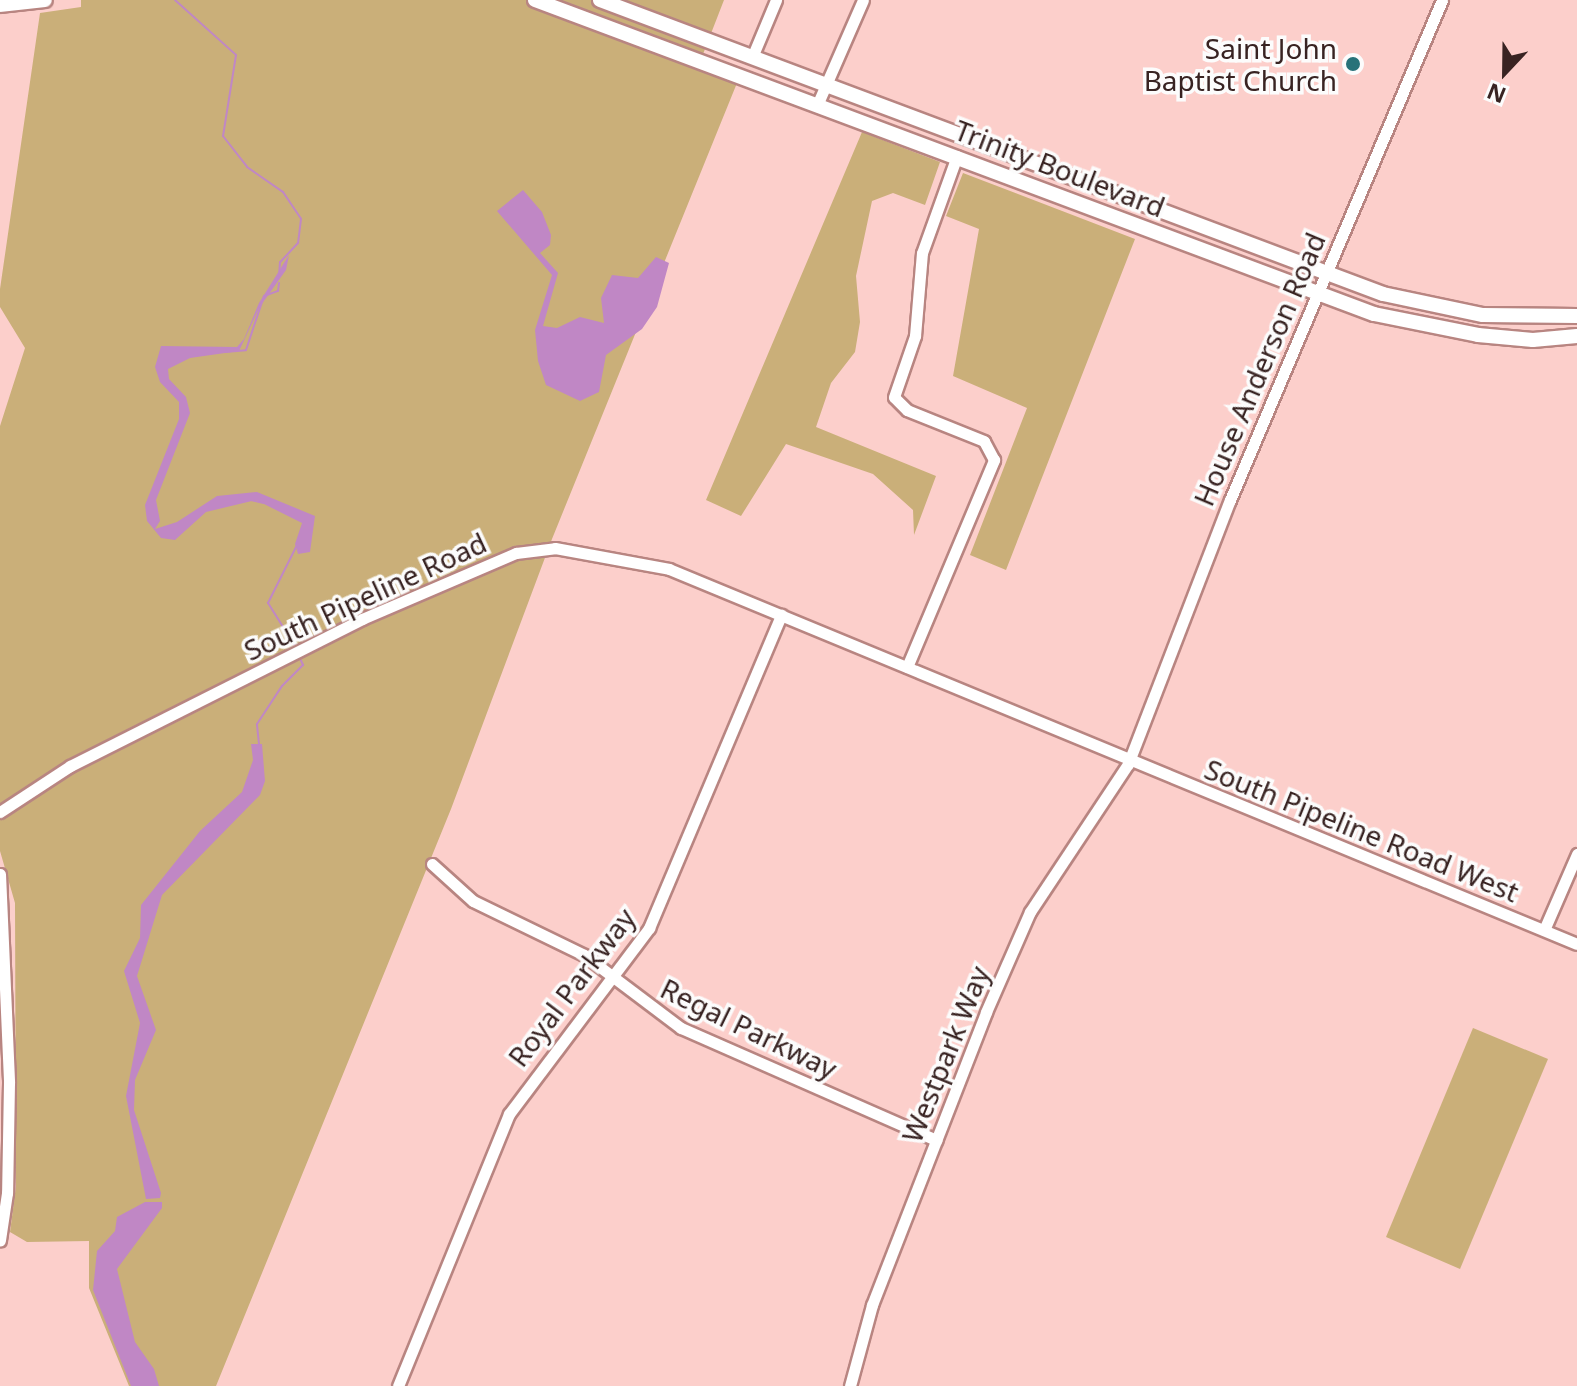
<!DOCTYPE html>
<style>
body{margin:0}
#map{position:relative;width:1577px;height:1386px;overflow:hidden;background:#fccfcb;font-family:"Noto Sans",sans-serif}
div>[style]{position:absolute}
.green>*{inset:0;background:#caaf79}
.water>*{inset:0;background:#c087c5}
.stream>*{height:2px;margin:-1px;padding:0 1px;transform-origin:1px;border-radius:1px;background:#c087c5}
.roads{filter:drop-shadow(2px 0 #b88581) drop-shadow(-2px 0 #b88581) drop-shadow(0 2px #b88581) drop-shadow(0 -2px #b88581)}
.minor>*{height:11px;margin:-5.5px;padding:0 5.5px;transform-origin:5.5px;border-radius:5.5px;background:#fff}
.major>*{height:14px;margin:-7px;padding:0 7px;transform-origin:7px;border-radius:7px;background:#fff}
.dots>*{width:22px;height:22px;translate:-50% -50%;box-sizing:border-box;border:4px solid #fcfcfc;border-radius:50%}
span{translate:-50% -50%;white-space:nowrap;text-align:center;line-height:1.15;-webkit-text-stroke:7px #fcfcfc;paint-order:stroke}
.poi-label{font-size:28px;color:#382322}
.right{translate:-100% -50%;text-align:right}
.street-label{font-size:28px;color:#382322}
.north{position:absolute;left:1465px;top:32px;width:80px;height:80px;-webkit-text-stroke:6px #fcfcfc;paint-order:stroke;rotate:202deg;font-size:22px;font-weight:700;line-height:32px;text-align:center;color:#382322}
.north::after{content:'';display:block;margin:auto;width:28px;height:36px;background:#382322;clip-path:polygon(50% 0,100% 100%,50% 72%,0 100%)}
</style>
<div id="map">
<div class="green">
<div style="clip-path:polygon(81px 0,724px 0,698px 67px,737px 83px,552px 539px,451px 809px,216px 1386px,129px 1386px,89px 1288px,89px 1241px,27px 1242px,10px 1232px,16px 1186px,15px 903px,0 851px,0 426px,25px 348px,0 307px,0 289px,40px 13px,81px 7px)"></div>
<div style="clip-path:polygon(862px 132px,940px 162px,925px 205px,893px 193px,872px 201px,856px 276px,860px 322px,855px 352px,831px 383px,816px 427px,936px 476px,914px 535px,913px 510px,873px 474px,786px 444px,741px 516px,706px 500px)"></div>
<div style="clip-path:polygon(963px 173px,1135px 239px,1006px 570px,970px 555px,1027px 408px,953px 376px,979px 229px,946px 216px)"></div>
<div style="clip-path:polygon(1473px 1028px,1548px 1059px,1460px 1269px,1386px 1237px)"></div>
</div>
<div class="water">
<div style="clip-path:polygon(523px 190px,542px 212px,551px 235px,550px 245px,540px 253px,558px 273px,543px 326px,557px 328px,580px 317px,604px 323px,601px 298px,612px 275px,638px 278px,656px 257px,669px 263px,657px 307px,642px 329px,606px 355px,599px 392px,580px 401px,546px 385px,538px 361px,535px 330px,552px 275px,497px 211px)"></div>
<div style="clip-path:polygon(289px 255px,286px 270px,259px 308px,239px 351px,190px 358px,168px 369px,169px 379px,186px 397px,190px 413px,156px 500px,160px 521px,155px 529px,177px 522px,217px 496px,257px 492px,315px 516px,310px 552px,298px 554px,295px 544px,302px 523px,256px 500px,206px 512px,175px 540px,161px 538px,147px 521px,145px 505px,179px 419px,179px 402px,160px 382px,155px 367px,161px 346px,237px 347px,244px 339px,259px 303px)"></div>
<div style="clip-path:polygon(251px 744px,262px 744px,265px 781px,260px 795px,162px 895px,137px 976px,156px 1030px,135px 1080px,134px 1110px,161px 1193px,160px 1198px,146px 1199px,126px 1096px,140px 1023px,124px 971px,140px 938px,141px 905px,200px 831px,242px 792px,253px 760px)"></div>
<div style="clip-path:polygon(145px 1202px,162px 1202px,162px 1208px,117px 1269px,135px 1342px,154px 1369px,159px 1386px,131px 1386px,93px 1290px,97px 1251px,115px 1231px,117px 1217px)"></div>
</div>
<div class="stream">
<div style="left:175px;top:0;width:82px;rotate:42deg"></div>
<div style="left:236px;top:55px;width:82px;rotate:99.1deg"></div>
<div style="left:223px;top:136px;width:39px;rotate:52deg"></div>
<div style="left:247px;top:167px;width:44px;rotate:34.8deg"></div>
<div style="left:283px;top:192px;width:32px;rotate:56deg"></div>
<div style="left:301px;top:219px;width:24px;rotate:97deg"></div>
<div style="left:298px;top:243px;width:26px;rotate:133deg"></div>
<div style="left:280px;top:262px;width:14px;rotate:94deg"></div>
<div style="left:225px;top:352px;width:21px;rotate:-5deg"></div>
<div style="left:246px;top:350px;width:57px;rotate:-71.6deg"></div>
<div style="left:264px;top:296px;width:15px;rotate:-20deg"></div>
<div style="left:278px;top:291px;width:8px;rotate:-83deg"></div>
<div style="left:251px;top:500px;width:13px;rotate:13deg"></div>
<div style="left:295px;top:646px;width:51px;rotate:-122.1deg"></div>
<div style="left:268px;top:603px;width:63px;rotate:-63.4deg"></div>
<div style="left:259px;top:744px;width:20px;rotate:-96deg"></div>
<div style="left:257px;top:724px;width:45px;rotate:-56.7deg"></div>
<div style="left:282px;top:686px;width:30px;rotate:-45deg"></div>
<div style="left:303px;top:665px;width:10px;rotate:-114deg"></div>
</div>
<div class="roads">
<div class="minor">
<div style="left:753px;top:55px;width:60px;rotate:-67.3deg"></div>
<div style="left:818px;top:103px;width:112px;rotate:-66.4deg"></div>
<div style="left:907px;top:667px;width:225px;rotate:-67.2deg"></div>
<div style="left:994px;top:460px;width:21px;rotate:-118deg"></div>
<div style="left:984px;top:441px;width:83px;rotate:-158.1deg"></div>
<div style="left:907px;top:410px;width:18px;rotate:-135deg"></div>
<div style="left:894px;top:397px;width:65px;rotate:-71deg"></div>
<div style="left:915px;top:336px;width:83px;rotate:-85.2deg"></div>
<div style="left:922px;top:253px;width:103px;rotate:-70.2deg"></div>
<div style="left:0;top:812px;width:84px;rotate:-33.3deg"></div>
<div style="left:70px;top:766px;width:327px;rotate:-26.7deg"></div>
<div style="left:362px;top:619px;width:168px;rotate:-23.2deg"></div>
<div style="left:516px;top:553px;width:39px;rotate:-7deg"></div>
<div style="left:555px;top:548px;width:116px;rotate:10.4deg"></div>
<div style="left:669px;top:569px;width:982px;rotate:22.44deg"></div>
<div style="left:432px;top:864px;width:55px;rotate:42.1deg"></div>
<div style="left:473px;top:901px;width:123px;rotate:25.9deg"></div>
<div style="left:584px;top:955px;width:121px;rotate:37deg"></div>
<div style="left:681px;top:1028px;width:279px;rotate:23.7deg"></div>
<div style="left:0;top:874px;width:209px;rotate:87.5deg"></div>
<div style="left:9px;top:1083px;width:110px;rotate:91deg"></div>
<div style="left:7px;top:1193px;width:48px;rotate:98.5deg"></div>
<div style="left:1544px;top:930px;width:83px;rotate:-66.5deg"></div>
<div style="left:398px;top:1386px;width:294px;rotate:-67.8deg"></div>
<div style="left:509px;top:1114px;width:233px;rotate:-53deg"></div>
<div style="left:649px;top:928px;width:340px;rotate:-67.1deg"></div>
<div style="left:850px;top:1386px;width:84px;rotate:-74.8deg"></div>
<div style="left:872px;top:1305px;width:314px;rotate:-68.7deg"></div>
<div style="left:986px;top:1012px;width:109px;rotate:-66.3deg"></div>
<div style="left:1030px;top:912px;width:178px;rotate:-56.5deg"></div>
<div style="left:1128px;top:764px;width:283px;rotate:-68.9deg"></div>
<div style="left:1230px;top:500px;width:543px;rotate:-67.02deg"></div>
</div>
<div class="major">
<div style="left:535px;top:0;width:896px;rotate:20.52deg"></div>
<div style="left:1374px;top:314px;width:106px;rotate:11.4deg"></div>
<div style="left:1478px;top:335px;width:55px;rotate:5.2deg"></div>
<div style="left:1533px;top:340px;width:44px;rotate:-5.2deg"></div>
<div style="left:600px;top:0;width:836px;rotate:20.58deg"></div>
<div style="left:1383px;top:294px;width:102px;rotate:11.9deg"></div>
<div style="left:1483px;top:315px;width:94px;rotate:0.6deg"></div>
<div style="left:0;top:5px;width:45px;rotate:-6.3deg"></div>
</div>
</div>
<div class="dots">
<div style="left:1353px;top:64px;background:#287279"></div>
</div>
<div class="poi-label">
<span class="right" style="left:1337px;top:64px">Saint John<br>Baptist Church</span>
</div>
<div class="street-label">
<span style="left:1060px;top:168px;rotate:21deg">Trinity Boulevard</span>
<span style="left:1259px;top:369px;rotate:-67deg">House Anderson Road</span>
<span style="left:365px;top:596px;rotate:-25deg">South Pipeline Road</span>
<span style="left:1362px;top:830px;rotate:22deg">South Pipeline Road West</span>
<span style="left:571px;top:987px;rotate:-53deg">Royal Parkway</span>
<span style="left:749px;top:1028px;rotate:26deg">Regal Parkway</span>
<span style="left:945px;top:1054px;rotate:-68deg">Westpark Way</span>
</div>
<div class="north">N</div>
</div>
